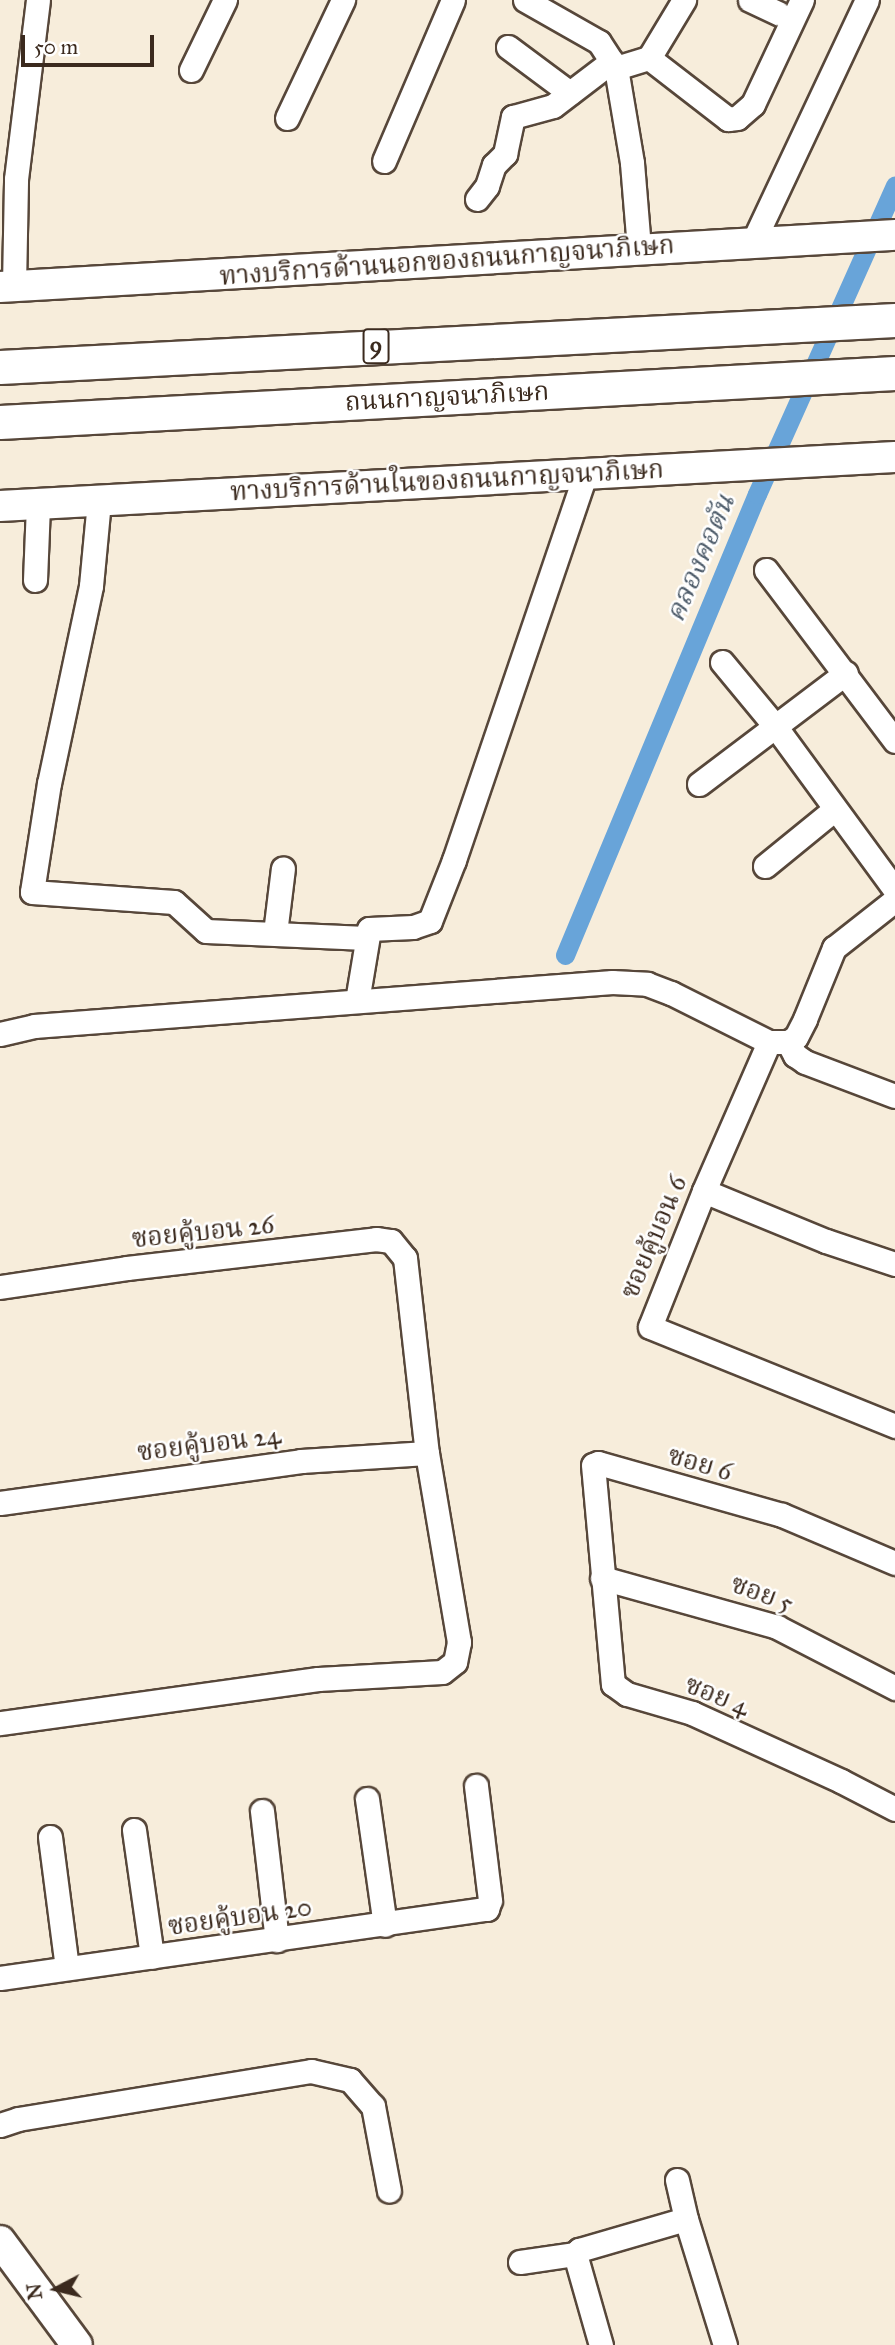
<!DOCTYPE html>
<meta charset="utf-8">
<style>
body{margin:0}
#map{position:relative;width:895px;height:2345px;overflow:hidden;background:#f7eddb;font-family:"IM FELL Great Primer","Noto Serif Thai",serif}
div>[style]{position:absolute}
.canal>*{height:19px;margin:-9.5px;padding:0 9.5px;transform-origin:9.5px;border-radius:9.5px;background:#68a4d9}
.roads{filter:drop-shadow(2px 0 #57473a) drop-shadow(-2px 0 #57473a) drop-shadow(0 2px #57473a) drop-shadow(0 -2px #57473a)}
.minor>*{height:23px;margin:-11.5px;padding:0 11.5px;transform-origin:11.5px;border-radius:11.5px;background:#fff}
.major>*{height:30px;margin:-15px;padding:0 15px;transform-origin:15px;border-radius:15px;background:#fff}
.highway>*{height:33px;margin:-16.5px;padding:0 16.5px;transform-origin:16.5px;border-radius:16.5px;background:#fff}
span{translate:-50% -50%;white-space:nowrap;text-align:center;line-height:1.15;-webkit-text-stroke:5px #fff;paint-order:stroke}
.shield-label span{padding:2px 5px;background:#fff;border:2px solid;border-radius:5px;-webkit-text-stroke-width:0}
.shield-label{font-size:24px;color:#3b2a1e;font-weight:700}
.street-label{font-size:26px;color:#3b2a1e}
.water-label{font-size:28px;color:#4d5b69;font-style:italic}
.north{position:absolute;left:21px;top:2254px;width:70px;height:70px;-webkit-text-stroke:5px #fff;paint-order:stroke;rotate:263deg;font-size:19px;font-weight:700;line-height:28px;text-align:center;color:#3b2a1e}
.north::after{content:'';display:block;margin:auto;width:24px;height:32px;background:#3b2a1e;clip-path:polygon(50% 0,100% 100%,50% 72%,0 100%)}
.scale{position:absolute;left:21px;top:35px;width:133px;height:32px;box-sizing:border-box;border:4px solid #3b2a1e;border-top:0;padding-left:9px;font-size:21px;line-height:24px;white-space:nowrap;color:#3b2a1e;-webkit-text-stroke:5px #fff;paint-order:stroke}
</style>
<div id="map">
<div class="canal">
<div style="left:565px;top:955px;width:499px;rotate:-67.4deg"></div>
<div style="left:757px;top:494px;width:338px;rotate:-65.9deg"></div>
</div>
<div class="roads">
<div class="minor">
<div style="left:525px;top:0;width:85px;rotate:29.6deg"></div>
<div style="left:599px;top:42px;width:31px;rotate:57deg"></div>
<div style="left:616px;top:68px;width:96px;rotate:80.4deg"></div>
<div style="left:632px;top:163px;width:86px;rotate:85.3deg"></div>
<div style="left:750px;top:0;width:31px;rotate:25deg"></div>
<div style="left:508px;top:47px;width:77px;rotate:36.6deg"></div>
<div style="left:649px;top:58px;width:100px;rotate:37.7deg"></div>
<div style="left:728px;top:119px;width:9px;rotate:-6deg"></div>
<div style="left:737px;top:118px;width:21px;rotate:-41deg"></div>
<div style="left:753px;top:104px;width:115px;rotate:-64.8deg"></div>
<div style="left:616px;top:68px;width:34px;rotate:-17deg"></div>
<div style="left:649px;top:58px;width:68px;rotate:-58.9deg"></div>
<div style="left:191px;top:70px;width:78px;rotate:-64.1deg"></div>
<div style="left:287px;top:118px;width:131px;rotate:-64.6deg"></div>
<div style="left:384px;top:161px;width:175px;rotate:-66.8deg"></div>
<div style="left:477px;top:199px;width:16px;rotate:-52deg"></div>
<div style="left:487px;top:186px;width:22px;rotate:-72deg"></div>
<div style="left:494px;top:165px;width:16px;rotate:-45deg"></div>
<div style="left:505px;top:154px;width:38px;rotate:-78deg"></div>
<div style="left:513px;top:117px;width:41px;rotate:-15.4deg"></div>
<div style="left:553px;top:106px;width:74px;rotate:-37.3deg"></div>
<div style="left:753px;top:242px;width:268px;rotate:-64.8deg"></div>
<div style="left:14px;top:286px;width:107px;rotate:-88.9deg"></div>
<div style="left:16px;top:179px;width:180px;rotate:-83deg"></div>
<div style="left:99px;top:501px;width:85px;rotate:95.4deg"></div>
<div style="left:91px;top:586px;width:201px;rotate:102deg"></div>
<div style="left:49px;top:783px;width:110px;rotate:98.9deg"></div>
<div style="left:32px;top:892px;width:142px;rotate:4deg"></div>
<div style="left:174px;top:902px;width:43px;rotate:42.2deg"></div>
<div style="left:206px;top:931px;width:160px;rotate:2.5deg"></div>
<div style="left:766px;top:570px;width:214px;rotate:53deg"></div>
<div style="left:35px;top:580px;width:76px;rotate:-87.7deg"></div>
<div style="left:722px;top:662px;width:83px;rotate:50.4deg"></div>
<div style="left:775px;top:726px;width:203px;rotate:53.8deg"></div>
<div style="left:699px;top:784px;width:184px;rotate:-37.1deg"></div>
<div style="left:765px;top:866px;width:90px;rotate:-39.2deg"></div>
<div style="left:275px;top:933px;width:65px;rotate:-83deg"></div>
<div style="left:357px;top:1001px;width:73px;rotate:-80.5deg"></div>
<div style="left:369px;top:929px;width:44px;rotate:-2.6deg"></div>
<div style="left:413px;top:927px;width:18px;rotate:-19deg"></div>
<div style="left:430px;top:921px;width:66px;rotate:-68.5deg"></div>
<div style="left:454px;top:860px;width:410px;rotate:-71.2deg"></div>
<div style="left:0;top:1034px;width:35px;rotate:-13deg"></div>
<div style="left:34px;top:1026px;width:580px;rotate:-4.35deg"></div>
<div style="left:612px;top:982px;width:35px;rotate:3deg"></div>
<div style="left:647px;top:984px;width:26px;rotate:21deg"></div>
<div style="left:671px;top:993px;width:110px;rotate:26.6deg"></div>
<div style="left:769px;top:1042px;width:19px"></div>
<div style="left:788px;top:1042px;width:9px;rotate:-32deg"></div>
<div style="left:796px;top:1037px;width:20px;rotate:-63deg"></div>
<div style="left:805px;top:1019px;width:77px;rotate:-67.8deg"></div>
<div style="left:834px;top:948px;width:78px;rotate:-38.2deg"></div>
<div style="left:769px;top:1042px;width:163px;rotate:113.6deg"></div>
<div style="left:704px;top:1191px;width:146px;rotate:111.7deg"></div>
<div style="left:650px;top:1327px;width:264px;rotate:22deg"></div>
<div style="left:788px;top:1042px;width:15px;rotate:62deg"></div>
<div style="left:795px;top:1055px;width:12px;rotate:35deg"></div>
<div style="left:805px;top:1062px;width:96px;rotate:20.7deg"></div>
<div style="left:704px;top:1191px;width:132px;rotate:22.3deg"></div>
<div style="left:826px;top:1241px;width:73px;rotate:18.4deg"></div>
<div style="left:0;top:1287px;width:128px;rotate:-8.5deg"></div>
<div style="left:127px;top:1268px;width:251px;rotate:-6.6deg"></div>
<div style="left:376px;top:1239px;width:15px;rotate:8deg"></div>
<div style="left:391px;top:1241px;width:22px;rotate:51deg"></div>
<div style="left:405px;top:1258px;width:196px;rotate:83.6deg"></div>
<div style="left:427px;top:1453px;width:192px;rotate:80.4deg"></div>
<div style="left:459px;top:1642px;width:20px;rotate:101deg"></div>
<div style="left:455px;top:1662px;width:16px;rotate:142deg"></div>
<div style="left:442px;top:1672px;width:124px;rotate:176.8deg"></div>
<div style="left:318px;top:1679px;width:321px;rotate:172.1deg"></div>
<div style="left:0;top:1503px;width:304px;rotate:-7.9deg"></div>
<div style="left:301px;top:1461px;width:126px;rotate:-3.6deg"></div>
<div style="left:895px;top:1563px;width:123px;rotate:-157deg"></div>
<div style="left:782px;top:1515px;width:191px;rotate:-164.2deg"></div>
<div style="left:598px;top:1463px;width:5px;rotate:158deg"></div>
<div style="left:593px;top:1465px;width:220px;rotate:84.8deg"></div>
<div style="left:613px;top:1684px;width:17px;rotate:36deg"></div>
<div style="left:627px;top:1694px;width:68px;rotate:16.3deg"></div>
<div style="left:692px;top:1713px;width:164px;rotate:24.5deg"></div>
<div style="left:841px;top:1781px;width:61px;rotate:27.4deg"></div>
<div style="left:602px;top:1578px;width:182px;rotate:15.6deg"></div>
<div style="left:777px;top:1627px;width:133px;rotate:27.3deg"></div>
<div style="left:367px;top:1799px;width:127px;rotate:81.9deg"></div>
<div style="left:262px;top:1811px;width:130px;rotate:83.4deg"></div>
<div style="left:134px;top:1830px;width:128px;rotate:81.9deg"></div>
<div style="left:50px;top:1837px;width:132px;rotate:82.6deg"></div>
<div style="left:0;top:1978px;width:492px;rotate:-8.1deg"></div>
<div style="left:487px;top:1909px;width:9px;rotate:-72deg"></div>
<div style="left:490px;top:1900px;width:115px;rotate:-97deg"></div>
<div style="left:0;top:2125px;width:19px;rotate:-18deg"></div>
<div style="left:18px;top:2119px;width:297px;rotate:-9.3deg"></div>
<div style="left:311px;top:2071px;width:40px;rotate:13deg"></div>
<div style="left:350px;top:2080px;width:35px;rotate:49deg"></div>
<div style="left:373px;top:2106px;width:86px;rotate:79.3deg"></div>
<div style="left:677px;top:2180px;width:40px;rotate:77deg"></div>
<div style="left:686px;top:2219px;width:132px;rotate:72.8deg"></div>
<div style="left:575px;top:2254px;width:95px;rotate:74.1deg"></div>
<div style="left:520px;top:2262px;width:56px;rotate:-8.3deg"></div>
<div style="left:575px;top:2254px;width:6px;rotate:-45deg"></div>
<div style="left:579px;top:2250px;width:111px;rotate:-16.2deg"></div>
</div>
<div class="major">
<div style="left:0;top:287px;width:897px;rotate:-3.33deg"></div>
<div style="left:0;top:506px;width:896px;rotate:-3.13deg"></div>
<div style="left:0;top:2241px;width:129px;rotate:53.5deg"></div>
</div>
<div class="highway">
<div style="left:0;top:367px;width:896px;rotate:-3.01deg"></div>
<div style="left:0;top:422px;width:896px;rotate:-3.13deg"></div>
</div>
</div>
<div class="shield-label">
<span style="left:376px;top:346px">9</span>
</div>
<div class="street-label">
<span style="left:447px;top:261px;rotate:-4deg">ทางบริการด้านนอกของถนนกาญจนาภิเษก</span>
<span style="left:447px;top:397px;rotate:-3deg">ถนนกาญจนาภิเษก</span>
<span style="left:447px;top:481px;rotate:-3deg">ทางบริการด้านในของถนนกาญจนาภิเษก</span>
<span style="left:203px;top:1232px;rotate:-6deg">ซอยคู้บอน 26</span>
<span style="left:654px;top:1237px;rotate:-67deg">ซอยคู้บอน 6</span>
<span style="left:209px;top:1444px;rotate:-7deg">ซอยคู้บอน 24</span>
<span style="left:700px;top:1464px;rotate:16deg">ซอย 6</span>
<span style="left:762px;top:1594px;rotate:20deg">ซอย 5</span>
<span style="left:717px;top:1696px;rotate:22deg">ซอย 4</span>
<span style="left:240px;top:1917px;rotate:-8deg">ซอยคู้บอน 20</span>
</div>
<div class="water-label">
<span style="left:700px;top:558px;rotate:-67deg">คลองคอตัน</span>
</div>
<div class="north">N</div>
<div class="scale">50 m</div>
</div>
